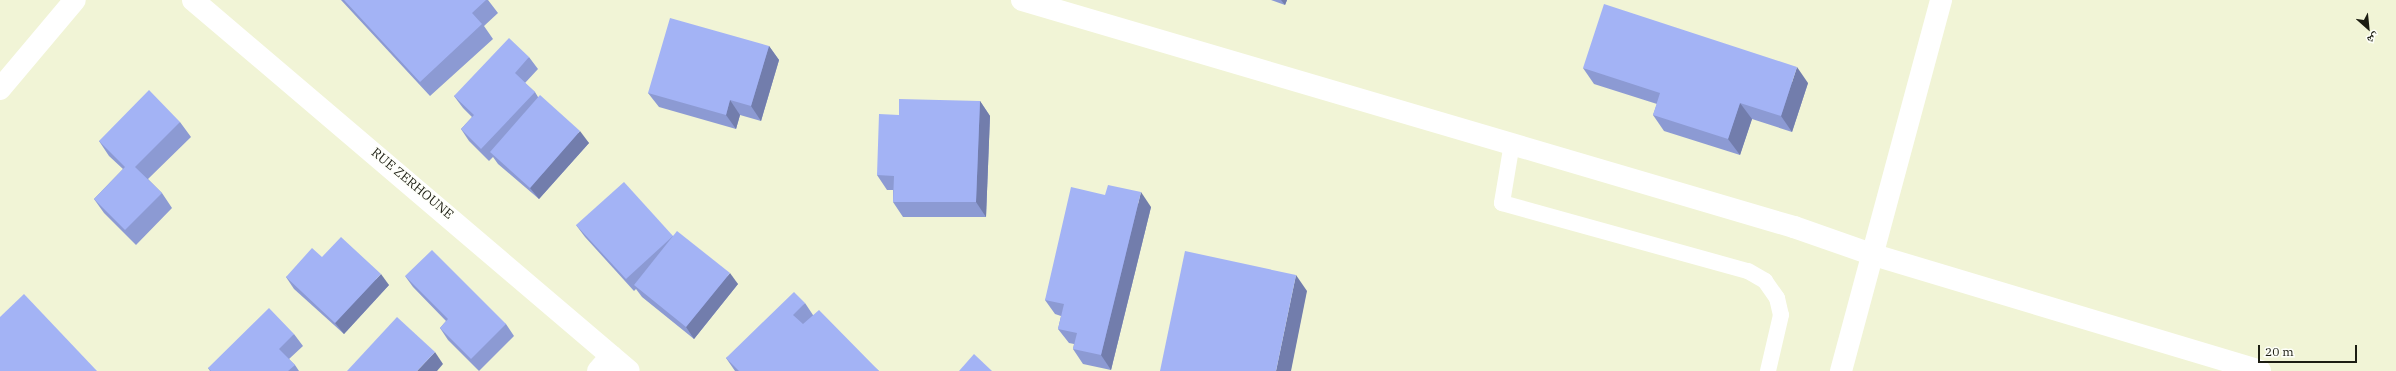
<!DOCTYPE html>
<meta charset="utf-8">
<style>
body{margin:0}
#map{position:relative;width:2396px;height:371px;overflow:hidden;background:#f1f4d6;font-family:"IBM Plex Serif","Noto Naskh Arabic",serif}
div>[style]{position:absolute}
.service>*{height:16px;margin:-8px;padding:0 8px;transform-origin:8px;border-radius:8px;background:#fff}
.minor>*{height:22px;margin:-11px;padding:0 11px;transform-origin:11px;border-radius:11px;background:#fff}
.tertiary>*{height:22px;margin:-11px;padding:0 11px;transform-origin:11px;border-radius:11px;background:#fff}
.secondary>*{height:22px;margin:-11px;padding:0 11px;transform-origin:11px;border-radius:11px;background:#fff}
.wall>*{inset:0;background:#8c9ad3}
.shaded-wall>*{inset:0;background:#727dac}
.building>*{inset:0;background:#a3b3f5}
span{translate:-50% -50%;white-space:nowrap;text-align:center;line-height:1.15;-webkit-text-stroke:3px #fefff9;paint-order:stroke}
.street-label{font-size:13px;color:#1c1d12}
.north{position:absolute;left:2348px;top:8px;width:40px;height:40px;-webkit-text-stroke:3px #fefff9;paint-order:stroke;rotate:153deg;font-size:11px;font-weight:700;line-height:16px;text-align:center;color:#1c1d12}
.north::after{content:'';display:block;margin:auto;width:14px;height:18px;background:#1c1d12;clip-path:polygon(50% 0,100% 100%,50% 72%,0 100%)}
.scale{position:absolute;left:2258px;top:345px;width:99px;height:18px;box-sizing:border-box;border:2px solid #1c1d12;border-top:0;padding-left:5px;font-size:12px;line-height:14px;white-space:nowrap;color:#1c1d12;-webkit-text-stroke:3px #fefff9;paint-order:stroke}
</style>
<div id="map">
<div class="service">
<div style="left:1512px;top:143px;width:61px;rotate:99.5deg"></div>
<div style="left:1502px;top:203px;width:255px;rotate:15.5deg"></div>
<div style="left:1748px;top:271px;width:20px;rotate:30deg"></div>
<div style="left:1765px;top:281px;width:21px;rotate:55deg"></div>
<div style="left:1777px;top:298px;width:17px;rotate:77deg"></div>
<div style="left:1781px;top:315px;width:57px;rotate:103.1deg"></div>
</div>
<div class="minor">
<div style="left:1022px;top:0;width:805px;rotate:16.39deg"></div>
<div style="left:1794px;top:227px;width:85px;rotate:19.3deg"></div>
<div style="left:0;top:89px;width:116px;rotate:-49.9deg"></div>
<div style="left:598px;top:371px;width:20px;rotate:-49deg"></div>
</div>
<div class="tertiary">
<div style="left:193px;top:0;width:572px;rotate:40.4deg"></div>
<div style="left:1874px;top:255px;width:403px;rotate:16.7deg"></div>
</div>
<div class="secondary">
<div style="left:1841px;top:371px;width:384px;rotate:-74.9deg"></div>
</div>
<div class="wall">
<div style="clip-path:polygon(341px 0,488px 0,498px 13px,484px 26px,493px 39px,430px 96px)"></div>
<div style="clip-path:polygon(1271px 0,1287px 0,1285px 5px)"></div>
<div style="clip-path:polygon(769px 46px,779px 60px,761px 121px,740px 115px,736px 129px,659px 107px,648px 93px)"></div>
<div style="clip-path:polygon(529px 57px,538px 69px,525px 83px,535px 92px,538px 97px,589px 143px,539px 199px,498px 164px,493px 157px,489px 161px,469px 141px,461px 129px,472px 117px,463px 108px,454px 96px)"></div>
<div style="clip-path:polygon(1583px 68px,1808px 83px,1792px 132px,1752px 119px,1740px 155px,1664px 131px,1653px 115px,1657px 104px,1594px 84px)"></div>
<div style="clip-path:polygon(980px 101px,990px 116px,986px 217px,903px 217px,893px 202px,893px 190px,887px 190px,877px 175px,899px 115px)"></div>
<div style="clip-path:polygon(180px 122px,191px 137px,148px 179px,162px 193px,172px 208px,136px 245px,104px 213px,94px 199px,123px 169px,109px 156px,99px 141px)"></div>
<div style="clip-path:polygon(1105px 195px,1151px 207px,1111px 370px,1083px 364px,1073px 349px,1074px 344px,1069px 343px,1058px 329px,1061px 316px,1055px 314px,1045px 300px)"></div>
<div style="clip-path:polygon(576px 225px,673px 236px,738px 284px,694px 339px,642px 297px,636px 289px,634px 291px,585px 237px)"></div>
<div style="clip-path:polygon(322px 257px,389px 285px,344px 334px,294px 289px,286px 277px)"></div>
<div style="clip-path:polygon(405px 276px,506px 324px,514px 336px,479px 371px,448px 340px,440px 328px,446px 321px,413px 287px)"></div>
<div style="clip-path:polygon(805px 303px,813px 315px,879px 371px,735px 371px,726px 358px)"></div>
<div style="clip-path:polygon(294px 334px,303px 346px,289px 359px,295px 365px,299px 371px,210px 371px,208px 368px)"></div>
</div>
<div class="shaded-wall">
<div style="clip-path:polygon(1281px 0,1287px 0,1285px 5px)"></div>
<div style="clip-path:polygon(769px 46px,779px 60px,761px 121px,751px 106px)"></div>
<div style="clip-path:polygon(1797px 67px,1808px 83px,1792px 132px,1781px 116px)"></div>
<div style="clip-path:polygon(730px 100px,740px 115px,736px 129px,726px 115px)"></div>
<div style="clip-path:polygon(980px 101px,990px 116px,986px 217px,976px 202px)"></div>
<div style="clip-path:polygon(1740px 103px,1752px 119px,1740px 155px,1728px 139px)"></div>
<div style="clip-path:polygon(580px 131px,589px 143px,539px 199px,530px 188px)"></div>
<div style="clip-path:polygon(1141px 192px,1151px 207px,1111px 370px,1101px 355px)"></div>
<div style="clip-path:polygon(730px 273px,738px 284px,694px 339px,686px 327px)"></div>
<div style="clip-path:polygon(381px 274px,389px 285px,344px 334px,335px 323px)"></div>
<div style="clip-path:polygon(1296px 275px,1307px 291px,1291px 371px,1276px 371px)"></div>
<div style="clip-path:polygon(435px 352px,443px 364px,437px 371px,417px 371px)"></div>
</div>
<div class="building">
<div style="clip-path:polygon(344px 0,486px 0,472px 13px,482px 24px,420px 82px)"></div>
<div style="clip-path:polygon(1604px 4px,1797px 67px,1781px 116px,1740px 103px,1728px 139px,1653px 115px,1660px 93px,1583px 68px)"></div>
<div style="clip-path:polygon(670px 18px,769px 46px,751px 106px,730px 100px,726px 115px,648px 93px)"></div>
<div style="clip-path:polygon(509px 38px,529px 57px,515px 73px,535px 92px,481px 149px,461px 129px,474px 115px,454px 96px)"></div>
<div style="clip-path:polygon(149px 90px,180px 122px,135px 167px,162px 193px,125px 230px,94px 199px,125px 167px,99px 141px)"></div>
<div style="clip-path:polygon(540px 95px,580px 131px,530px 188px,490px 152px)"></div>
<div style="clip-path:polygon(899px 99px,980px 101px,976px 202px,893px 202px,894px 176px,877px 175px,879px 114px,899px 115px)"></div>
<div style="clip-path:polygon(624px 182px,673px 236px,626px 279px,576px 225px)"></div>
<div style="clip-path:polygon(1108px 185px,1141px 192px,1101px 355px,1073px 349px,1077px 333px,1058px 329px,1064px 304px,1045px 300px,1071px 187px,1105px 195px)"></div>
<div style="clip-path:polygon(677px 231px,730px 273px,686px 327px,634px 285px)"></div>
<div style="clip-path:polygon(341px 237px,381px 274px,335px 323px,286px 277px,312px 248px,322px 257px)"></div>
<div style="clip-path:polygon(432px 250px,506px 324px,471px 359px,440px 328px,448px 319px,405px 276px)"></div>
<div style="clip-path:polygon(1185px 251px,1296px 275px,1276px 371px,1160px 371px)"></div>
<div style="clip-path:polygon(794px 292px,805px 303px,793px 315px,803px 324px,819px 310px,879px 371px,739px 371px,726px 358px)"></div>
<div style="clip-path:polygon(24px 294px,97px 371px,0 371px,0 317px)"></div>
<div style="clip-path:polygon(269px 308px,294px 334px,279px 349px,295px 365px,288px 371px,211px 371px,208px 368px)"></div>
<div style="clip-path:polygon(397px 317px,435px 352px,417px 371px,347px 371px)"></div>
<div style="clip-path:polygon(974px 354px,992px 371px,959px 371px)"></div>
</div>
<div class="street-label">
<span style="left:412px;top:184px;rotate:40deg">RUE ZERHOUNE</span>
</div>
<div class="north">ش</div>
<div class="scale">20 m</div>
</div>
